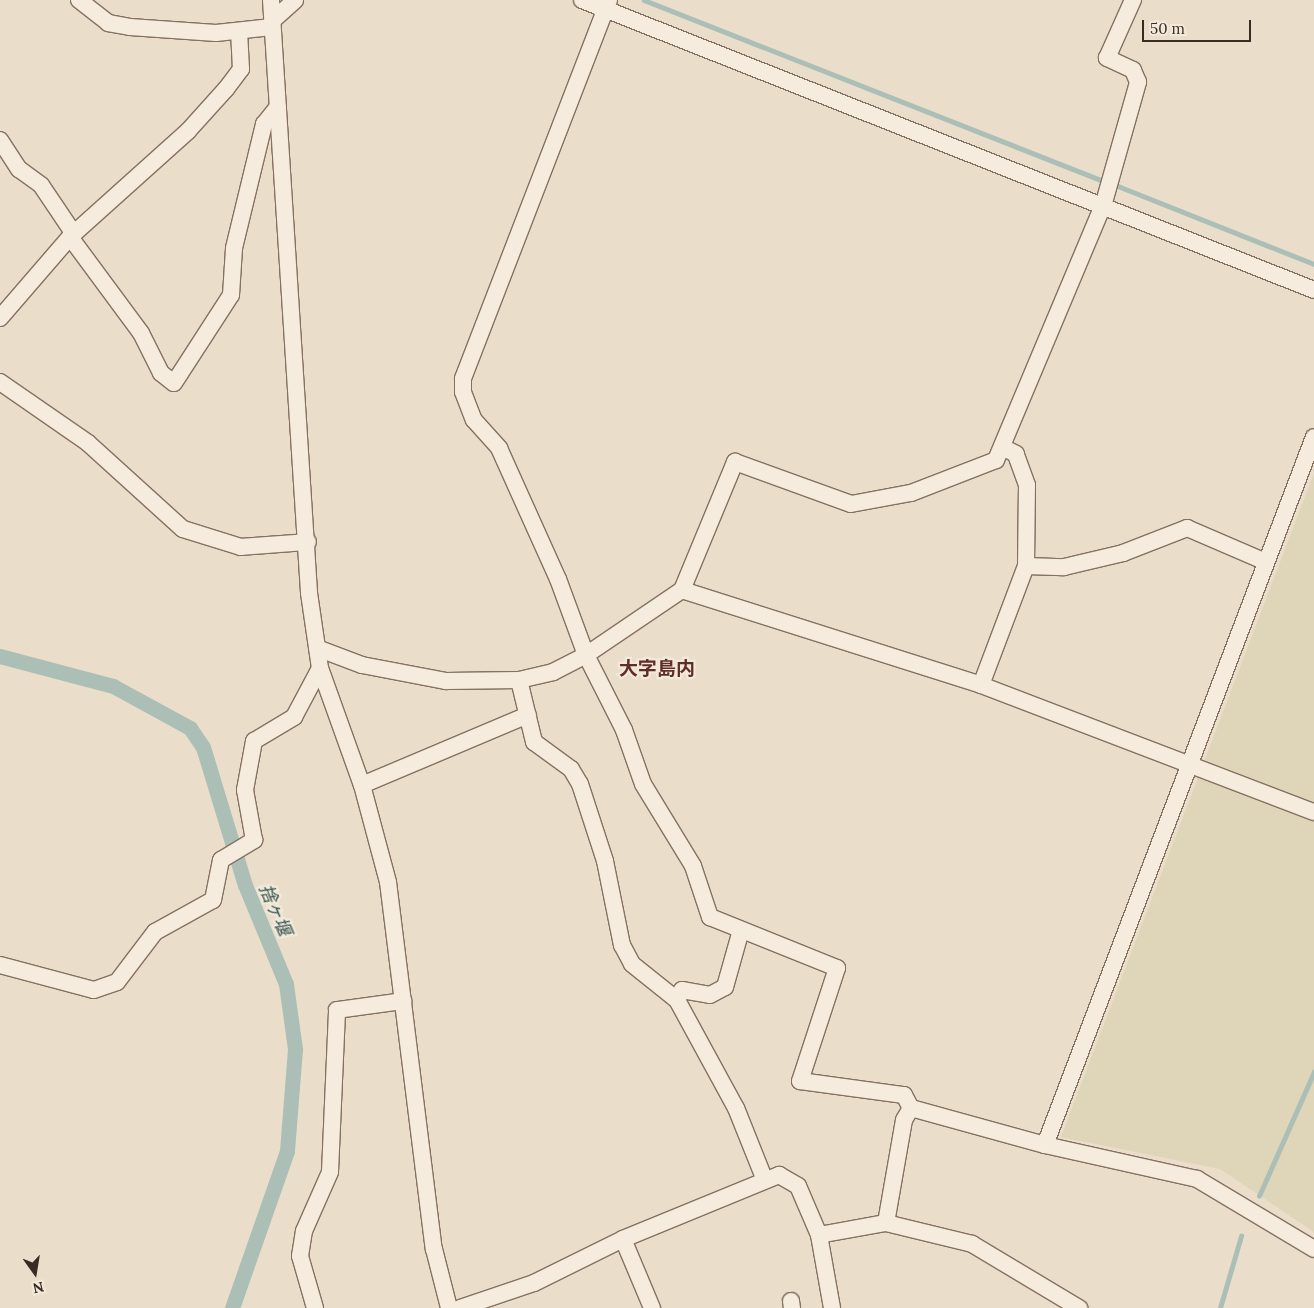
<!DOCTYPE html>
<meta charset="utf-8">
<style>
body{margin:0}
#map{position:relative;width:1314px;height:1308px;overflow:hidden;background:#eadecb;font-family:Lora,"Noto Sans JP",serif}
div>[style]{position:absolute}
.farmland>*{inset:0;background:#dfd5b9}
.stream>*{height:4.5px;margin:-2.25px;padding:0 2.25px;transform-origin:2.25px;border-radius:2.25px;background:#abbfb7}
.canal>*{height:15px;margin:-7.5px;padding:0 7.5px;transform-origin:7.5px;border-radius:7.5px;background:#abbfb7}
.roads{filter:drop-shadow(1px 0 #857161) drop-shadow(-1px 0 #857161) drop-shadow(0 1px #857161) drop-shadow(0 -1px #857161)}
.minor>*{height:16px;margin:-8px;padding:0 8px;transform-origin:8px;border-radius:8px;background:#f6ecde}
span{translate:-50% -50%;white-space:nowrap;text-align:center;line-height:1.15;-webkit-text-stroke:4.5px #f2e9da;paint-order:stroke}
.water-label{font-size:18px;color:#345650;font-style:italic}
.quarter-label{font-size:19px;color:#602d27;font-weight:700}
.north{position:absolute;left:10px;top:1248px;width:50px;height:50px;-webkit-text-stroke:4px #f2e9da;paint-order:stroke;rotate:167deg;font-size:14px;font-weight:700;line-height:20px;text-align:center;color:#382b23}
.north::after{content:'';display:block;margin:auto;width:18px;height:22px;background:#382b23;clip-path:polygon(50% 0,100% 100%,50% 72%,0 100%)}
.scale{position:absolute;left:1142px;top:20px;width:109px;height:22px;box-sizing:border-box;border:2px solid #382b23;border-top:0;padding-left:6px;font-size:15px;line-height:18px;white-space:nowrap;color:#382b23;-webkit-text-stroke:4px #f2e9da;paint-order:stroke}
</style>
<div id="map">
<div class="farmland">
<div style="clip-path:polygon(1314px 473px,1314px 1232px,1220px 1169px,1061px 1137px)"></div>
</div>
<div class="stream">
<div style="left:644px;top:0;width:497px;rotate:21.5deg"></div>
<div style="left:1113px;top:184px;width:216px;rotate:21.7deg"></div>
<div style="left:1259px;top:1196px;width:136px;rotate:-66.1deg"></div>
<div style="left:1220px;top:1308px;width:75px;rotate:-73.7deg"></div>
</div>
<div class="canal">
<div style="left:0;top:656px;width:117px;rotate:14.9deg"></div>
<div style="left:113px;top:686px;width:88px;rotate:28.6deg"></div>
<div style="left:190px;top:728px;width:23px;rotate:56deg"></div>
<div style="left:203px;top:747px;width:144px;rotate:73.1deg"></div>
<div style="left:245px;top:885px;width:107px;rotate:67.5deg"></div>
<div style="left:286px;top:984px;width:66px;rotate:82.1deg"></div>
<div style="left:295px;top:1049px;width:102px;rotate:94.5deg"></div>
<div style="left:287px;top:1151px;width:166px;rotate:109.3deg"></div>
</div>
<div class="roads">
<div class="minor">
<div style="left:79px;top:0;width:37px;rotate:38deg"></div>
<div style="left:108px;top:23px;width:22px;rotate:10deg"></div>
<div style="left:130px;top:27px;width:86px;rotate:4deg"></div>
<div style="left:216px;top:33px;width:56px;rotate:-6.1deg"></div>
<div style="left:271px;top:0;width:594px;rotate:86.33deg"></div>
<div style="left:309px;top:593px;width:76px;rotate:81.7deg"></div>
<div style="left:320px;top:668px;width:124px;rotate:70.3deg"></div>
<div style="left:362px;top:785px;width:100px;rotate:75deg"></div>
<div style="left:388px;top:882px;width:370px;rotate:82.9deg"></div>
<div style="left:434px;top:1249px;width:61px;rotate:75.7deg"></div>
<div style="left:582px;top:0;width:787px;rotate:21.61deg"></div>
<div style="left:609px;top:0;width:406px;rotate:111.1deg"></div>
<div style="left:463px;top:379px;width:13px;rotate:90deg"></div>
<div style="left:463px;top:392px;width:30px;rotate:69deg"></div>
<div style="left:474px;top:420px;width:38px;rotate:48deg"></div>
<div style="left:499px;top:448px;width:144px;rotate:65.8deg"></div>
<div style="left:558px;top:579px;width:81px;rotate:69.8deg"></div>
<div style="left:586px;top:655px;width:84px;rotate:63.1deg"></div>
<div style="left:624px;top:730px;width:57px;rotate:70.6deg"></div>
<div style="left:643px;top:784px;width:96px;rotate:58.6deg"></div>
<div style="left:693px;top:866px;width:54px;rotate:71.6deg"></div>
<div style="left:710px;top:917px;width:137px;rotate:21.9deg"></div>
<div style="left:837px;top:968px;width:119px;rotate:108.1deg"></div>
<div style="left:800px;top:1081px;width:105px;rotate:7.7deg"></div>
<div style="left:904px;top:1095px;width:15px;rotate:62deg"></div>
<div style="left:911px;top:1108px;width:139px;rotate:15.4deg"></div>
<div style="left:1045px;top:1145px;width:156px;rotate:12.6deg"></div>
<div style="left:1197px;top:1179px;width:136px;rotate:30.9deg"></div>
<div style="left:272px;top:21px;width:31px;rotate:-42deg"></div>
<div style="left:0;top:140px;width:35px;rotate:57deg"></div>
<div style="left:19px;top:169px;width:27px;rotate:36deg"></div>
<div style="left:41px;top:185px;width:59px;rotate:56deg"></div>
<div style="left:70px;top:237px;width:119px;rotate:53.5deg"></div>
<div style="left:141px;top:333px;width:45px;rotate:63.4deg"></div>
<div style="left:161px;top:373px;width:16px;rotate:38deg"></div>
<div style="left:174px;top:383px;width:105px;rotate:-57.1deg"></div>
<div style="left:231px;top:295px;width:47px;rotate:-86.3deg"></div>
<div style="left:234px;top:248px;width:128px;rotate:-76.4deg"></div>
<div style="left:264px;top:124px;width:22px;rotate:-51deg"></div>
<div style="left:0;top:318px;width:107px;rotate:-49.2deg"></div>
<div style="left:70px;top:237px;width:159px;rotate:-41.9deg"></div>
<div style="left:188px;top:131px;width:57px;rotate:-47.9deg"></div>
<div style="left:226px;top:89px;width:25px;rotate:-53deg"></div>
<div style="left:241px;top:69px;width:37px;rotate:-93deg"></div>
<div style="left:0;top:382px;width:107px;rotate:34.7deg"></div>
<div style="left:88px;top:443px;width:128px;rotate:42.2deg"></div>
<div style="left:183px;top:529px;width:61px;rotate:17.2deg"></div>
<div style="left:241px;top:547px;width:67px;rotate:-4.3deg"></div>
<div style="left:1026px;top:566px;width:38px;rotate:2deg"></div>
<div style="left:1064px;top:567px;width:61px;rotate:-13.3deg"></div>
<div style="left:1123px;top:553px;width:69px;rotate:-21.3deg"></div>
<div style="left:1187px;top:528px;width:86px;rotate:23.3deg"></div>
<div style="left:682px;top:590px;width:139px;rotate:-67.5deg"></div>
<div style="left:735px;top:462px;width:123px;rotate:19.9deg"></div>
<div style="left:851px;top:504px;width:61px;rotate:-10.4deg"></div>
<div style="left:911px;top:493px;width:91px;rotate:-21.2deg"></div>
<div style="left:996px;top:460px;width:276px;rotate:-67.2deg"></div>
<div style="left:1103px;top:206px;width:129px;rotate:-74.2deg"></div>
<div style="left:1138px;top:82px;width:13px;rotate:-113deg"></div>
<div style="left:1133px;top:70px;width:29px;rotate:-155deg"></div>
<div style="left:1107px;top:58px;width:64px;rotate:-65.9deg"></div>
<div style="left:317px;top:648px;width:48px;rotate:20.7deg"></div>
<div style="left:362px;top:665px;width:86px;rotate:10.8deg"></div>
<div style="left:446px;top:681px;width:73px;rotate:-0.8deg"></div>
<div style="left:519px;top:680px;width:35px;rotate:-13deg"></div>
<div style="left:553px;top:672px;width:37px;rotate:-27deg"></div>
<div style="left:586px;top:655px;width:116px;rotate:-34.1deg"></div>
<div style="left:682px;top:590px;width:314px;rotate:17.6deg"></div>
<div style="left:981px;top:685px;width:356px;rotate:20.9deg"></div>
<div style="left:519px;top:680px;width:64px;rotate:76.4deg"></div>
<div style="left:534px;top:742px;width:46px;rotate:36.1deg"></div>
<div style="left:571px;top:769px;width:17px;rotate:59deg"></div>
<div style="left:580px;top:784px;width:81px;rotate:72deg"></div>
<div style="left:605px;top:861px;width:86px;rotate:78.6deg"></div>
<div style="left:622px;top:945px;width:21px;rotate:62deg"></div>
<div style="left:632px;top:964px;width:58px;rotate:38.7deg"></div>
<div style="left:677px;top:1000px;width:123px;rotate:61.4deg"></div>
<div style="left:736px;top:1108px;width:75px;rotate:68.2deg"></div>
<div style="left:981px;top:685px;width:127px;rotate:-69.3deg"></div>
<div style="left:1026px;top:566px;width:81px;rotate:-89.3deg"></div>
<div style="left:1027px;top:485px;width:33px;rotate:-110deg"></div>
<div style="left:1016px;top:454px;width:13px;rotate:-153deg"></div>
<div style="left:362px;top:785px;width:180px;rotate:-22.9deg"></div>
<div style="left:0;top:965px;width:97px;rotate:14.9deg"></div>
<div style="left:94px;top:990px;width:24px;rotate:-19deg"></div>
<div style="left:117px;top:982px;width:63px;rotate:-52.8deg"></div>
<div style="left:155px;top:932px;width:66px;rotate:-28.9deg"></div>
<div style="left:213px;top:900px;width:41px;rotate:-78.7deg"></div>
<div style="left:221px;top:860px;width:39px;rotate:-31deg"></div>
<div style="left:254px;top:840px;width:51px;rotate:-100.2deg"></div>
<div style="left:245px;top:790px;width:50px;rotate:-79.6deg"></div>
<div style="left:254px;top:741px;width:47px;rotate:-31deg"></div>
<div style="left:294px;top:717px;width:55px;rotate:-62deg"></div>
<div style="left:677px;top:1000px;width:11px;rotate:-63deg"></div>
<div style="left:682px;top:990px;width:28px;rotate:10deg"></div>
<div style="left:710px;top:995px;width:17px;rotate:-28deg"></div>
<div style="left:725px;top:987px;width:59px;rotate:-74.3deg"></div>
<div style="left:1045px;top:1145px;width:757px;rotate:-69.2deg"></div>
<div style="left:886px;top:1223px;width:105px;rotate:-80.1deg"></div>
<div style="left:904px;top:1120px;width:14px;rotate:-60deg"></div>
<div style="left:819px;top:1235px;width:68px;rotate:-10.2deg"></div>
<div style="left:886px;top:1223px;width:89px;rotate:13.7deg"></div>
<div style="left:972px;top:1244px;width:125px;rotate:30.9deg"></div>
<div style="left:623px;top:1239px;width:75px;rotate:67.2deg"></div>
<div style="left:791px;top:1301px;width:7px;rotate:82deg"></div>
<div style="left:315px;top:1308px;width:54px;rotate:-106.1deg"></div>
<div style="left:300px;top:1256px;width:25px;rotate:-81deg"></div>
<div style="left:304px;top:1231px;width:64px;rotate:-66.2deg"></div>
<div style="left:330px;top:1172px;width:162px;rotate:-87.5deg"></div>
<div style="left:337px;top:1010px;width:67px;rotate:-7.8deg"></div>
<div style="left:460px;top:1308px;width:78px;rotate:-18.7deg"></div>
<div style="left:534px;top:1283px;width:99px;rotate:-26.3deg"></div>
<div style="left:623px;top:1239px;width:169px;rotate:-22.3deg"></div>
<div style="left:779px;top:1175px;width:22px;rotate:30deg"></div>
<div style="left:798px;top:1186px;width:53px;rotate:66.8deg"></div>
<div style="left:819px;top:1235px;width:74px;rotate:79.9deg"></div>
</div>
</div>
<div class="water-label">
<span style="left:275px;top:910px;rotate:67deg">捨ヶ堰</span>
</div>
<div class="quarter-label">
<span style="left:657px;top:669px">大字島内</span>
</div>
<div class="north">N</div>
<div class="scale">50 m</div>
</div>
